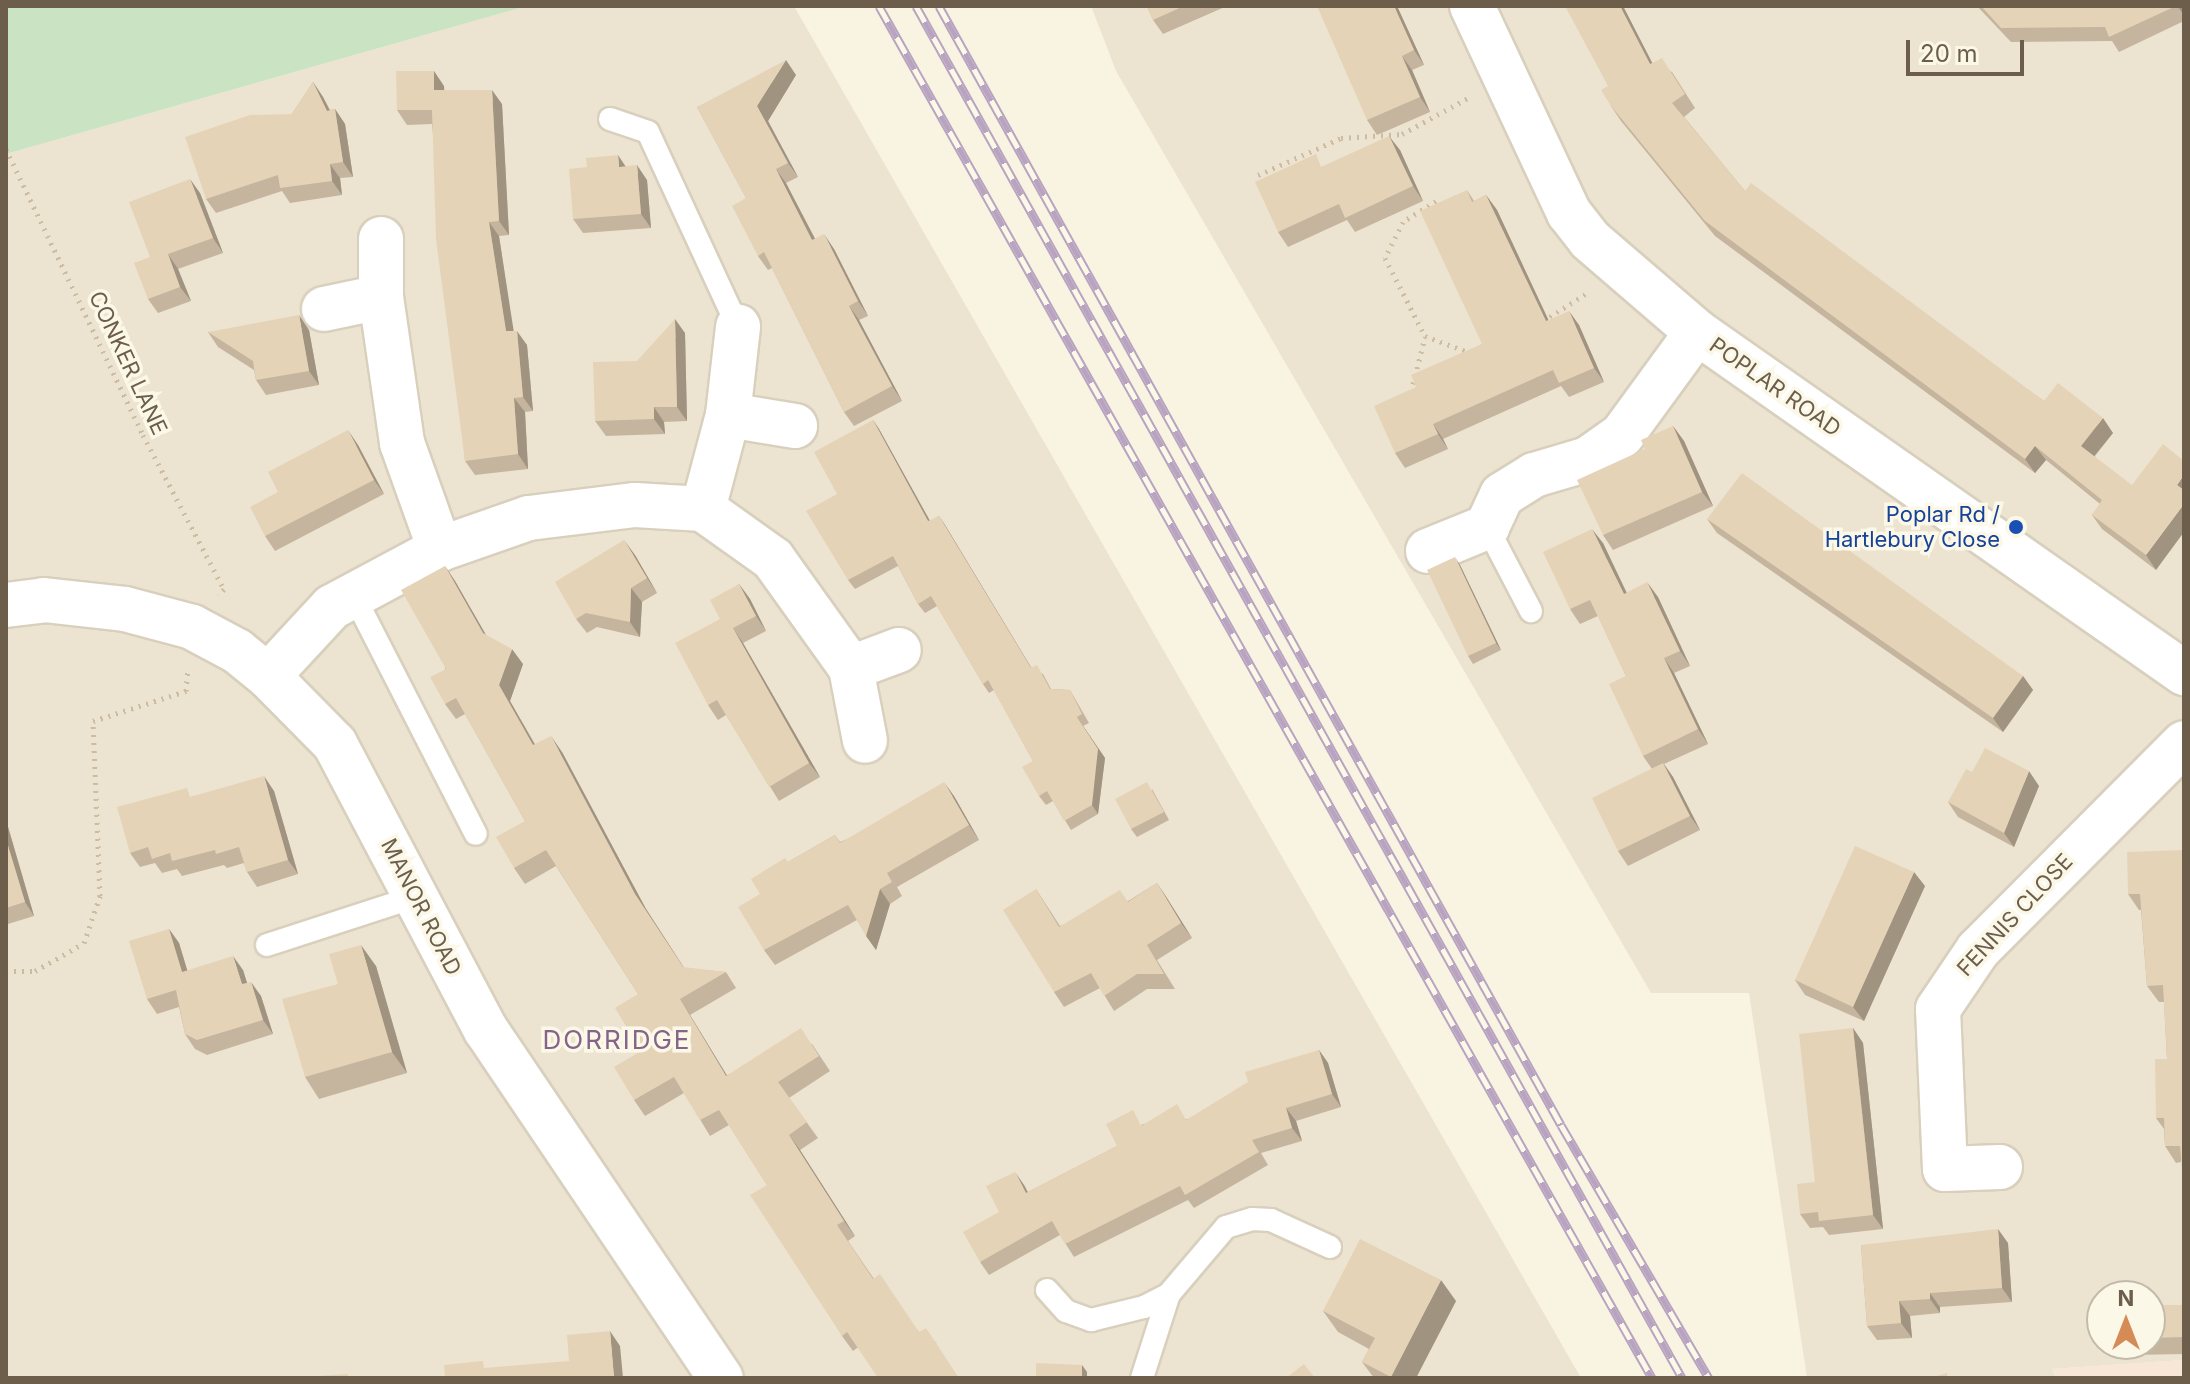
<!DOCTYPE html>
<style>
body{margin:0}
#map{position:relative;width:2190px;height:1384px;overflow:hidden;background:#f9f4e2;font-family:Inter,sans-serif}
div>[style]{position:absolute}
.residential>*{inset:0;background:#ece4d0}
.commercial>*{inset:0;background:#f8e7d7}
.green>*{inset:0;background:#cae4c3}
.path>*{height:5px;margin-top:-2.5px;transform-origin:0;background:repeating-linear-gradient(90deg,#cebca1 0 2px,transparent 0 8px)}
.roads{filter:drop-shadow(2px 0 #d8d0bd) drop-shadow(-2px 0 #d8d0bd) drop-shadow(0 2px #d8d0bd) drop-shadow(0 -2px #d8d0bd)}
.lane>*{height:22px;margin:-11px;padding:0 11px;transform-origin:11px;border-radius:11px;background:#fff}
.street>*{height:44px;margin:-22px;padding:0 22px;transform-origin:22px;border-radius:22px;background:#fff}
.rail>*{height:9px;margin-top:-4.5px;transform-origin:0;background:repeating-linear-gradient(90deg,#fcf8e8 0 18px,#b8a3c0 0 36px);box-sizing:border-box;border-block:2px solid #b8a3c0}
.wall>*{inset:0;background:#c5b59e}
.shaded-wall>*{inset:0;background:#a09481}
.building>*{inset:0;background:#e5d3b8}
.dots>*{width:22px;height:22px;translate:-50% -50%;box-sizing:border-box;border:4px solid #fcf8e8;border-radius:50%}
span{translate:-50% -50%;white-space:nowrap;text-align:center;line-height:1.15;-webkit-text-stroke:7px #fcf8e8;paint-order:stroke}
.street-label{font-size:22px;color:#6d5e4c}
.transit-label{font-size:22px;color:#164399}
.right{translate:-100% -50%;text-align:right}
.quarter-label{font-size:26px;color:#846489;letter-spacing:2px}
.frame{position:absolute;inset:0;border:8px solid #6d5e4c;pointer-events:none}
.north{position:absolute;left:2086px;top:1280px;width:80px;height:80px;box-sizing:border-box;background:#fcf8e8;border:2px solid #c3baaa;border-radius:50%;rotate:0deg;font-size:22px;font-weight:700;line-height:32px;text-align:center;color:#6d5e4c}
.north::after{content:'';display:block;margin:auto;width:28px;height:36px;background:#d48b56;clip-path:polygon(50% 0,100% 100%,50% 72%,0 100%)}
.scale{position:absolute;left:1906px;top:40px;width:118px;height:36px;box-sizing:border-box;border:4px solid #6d5e4c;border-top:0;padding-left:10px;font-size:24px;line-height:28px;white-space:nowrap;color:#6d5e4c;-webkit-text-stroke:6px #fcf8e8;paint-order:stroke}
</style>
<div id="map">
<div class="residential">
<div style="clip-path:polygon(527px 6px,794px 6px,1581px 1378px,6px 1378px,6px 154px)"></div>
<div style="clip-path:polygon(evenodd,1091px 6px,2184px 6px,2184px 1360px,2052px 1369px,2056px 1378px,1807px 1378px,1749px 993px,1651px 993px,1116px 71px,1091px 6px,2102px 1296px,2150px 1296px,2150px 1344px,2102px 1344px,2102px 1296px)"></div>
</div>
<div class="commercial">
<div style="clip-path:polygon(2184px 1360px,2184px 1378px,2056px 1378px,2052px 1369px)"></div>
</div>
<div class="green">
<div style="clip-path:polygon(6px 6px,527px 6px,6px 154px)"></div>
</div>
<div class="path">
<div style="left:6px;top:149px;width:317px;rotate:64.4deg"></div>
<div style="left:143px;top:435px;width:174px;rotate:62.3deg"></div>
<div style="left:224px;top:589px;width:8px;rotate:130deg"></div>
<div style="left:1258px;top:175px;width:91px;rotate:-24deg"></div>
<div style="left:1341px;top:138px;width:61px;rotate:-3.8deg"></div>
<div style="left:1402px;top:134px;width:77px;rotate:-28.6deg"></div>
<div style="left:1436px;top:201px;width:39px;rotate:148deg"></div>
<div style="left:1403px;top:222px;width:40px;rotate:116.6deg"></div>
<div style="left:1385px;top:258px;width:88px;rotate:62.9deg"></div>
<div style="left:1425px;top:336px;width:49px;rotate:20.3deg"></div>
<div style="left:1543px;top:321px;width:54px;rotate:-32.2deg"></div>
<div style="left:1418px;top:382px;width:5px;rotate:158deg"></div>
<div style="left:1413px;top:384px;width:49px;rotate:-75.7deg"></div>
<div style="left:6px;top:971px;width:29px"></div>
<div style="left:35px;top:971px;width:56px;rotate:-29.7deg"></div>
<div style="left:84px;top:943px;width:50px;rotate:-71.2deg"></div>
<div style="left:100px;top:896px;width:175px;rotate:-92.3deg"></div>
<div style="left:93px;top:721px;width:98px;rotate:-17.9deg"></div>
<div style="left:186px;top:691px;width:21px;rotate:-85deg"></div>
</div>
<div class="roads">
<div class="lane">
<div style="left:610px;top:119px;width:40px;rotate:18.9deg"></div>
<div style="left:648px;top:132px;width:215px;rotate:65.2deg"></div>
<div style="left:1487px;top:527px;width:95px;rotate:62.4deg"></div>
<div style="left:354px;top:596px;width:267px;rotate:62.9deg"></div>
<div style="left:267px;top:945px;width:156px;rotate:-18deg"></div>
<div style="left:1047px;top:1290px;width:28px;rotate:48deg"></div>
<div style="left:1066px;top:1311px;width:27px;rotate:20deg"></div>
<div style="left:1091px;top:1320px;width:55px;rotate:-13.8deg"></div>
<div style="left:1144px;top:1307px;width:28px;rotate:-27deg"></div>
<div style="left:1142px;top:1378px;width:88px;rotate:-72.2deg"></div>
<div style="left:1169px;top:1294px;width:88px;rotate:-49.6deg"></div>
<div style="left:1226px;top:1227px;width:27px;rotate:-17deg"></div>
<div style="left:1252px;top:1219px;width:19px;rotate:3deg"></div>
<div style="left:1271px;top:1220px;width:65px;rotate:24.6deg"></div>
</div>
<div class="street">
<div style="left:1472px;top:6px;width:229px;rotate:64.9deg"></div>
<div style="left:1569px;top:213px;width:34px;rotate:52deg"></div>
<div style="left:1590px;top:240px;width:141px;rotate:40.7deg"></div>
<div style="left:1697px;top:332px;width:595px;rotate:35deg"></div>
<div style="left:381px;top:239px;width:58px;rotate:90deg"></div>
<div style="left:381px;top:297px;width:148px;rotate:81.8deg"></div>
<div style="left:402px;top:443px;width:113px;rotate:70.3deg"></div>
<div style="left:324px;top:309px;width:58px;rotate:-11.9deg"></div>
<div style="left:728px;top:415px;width:68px;rotate:9.3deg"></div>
<div style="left:703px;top:509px;width:97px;rotate:-75.1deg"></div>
<div style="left:728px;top:415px;width:89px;rotate:-83.5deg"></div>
<div style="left:1428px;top:551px;width:64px;rotate:-22.1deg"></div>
<div style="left:1487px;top:527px;width:35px;rotate:-65deg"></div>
<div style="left:1502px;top:495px;width:38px;rotate:-32deg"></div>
<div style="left:1534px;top:475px;width:56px;rotate:-16.5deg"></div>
<div style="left:1588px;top:459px;width:42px;rotate:-35.2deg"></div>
<div style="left:1622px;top:435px;width:127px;rotate:-53.9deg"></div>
<div style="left:6px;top:605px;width:38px;rotate:-7deg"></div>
<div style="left:44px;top:600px;width:81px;rotate:6.3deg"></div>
<div style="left:125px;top:609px;width:69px;rotate:15deg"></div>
<div style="left:192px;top:627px;width:51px;rotate:28.1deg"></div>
<div style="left:237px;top:651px;width:40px;rotate:39deg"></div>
<div style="left:268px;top:676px;width:95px;rotate:45.4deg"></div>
<div style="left:335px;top:744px;width:323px;rotate:62.2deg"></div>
<div style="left:486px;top:1030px;width:420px;rotate:56deg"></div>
<div style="left:851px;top:668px;width:74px;rotate:79.1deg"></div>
<div style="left:268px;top:676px;width:94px;rotate:-47.2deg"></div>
<div style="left:332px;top:607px;width:123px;rotate:-28.2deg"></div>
<div style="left:440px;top:549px;width:94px;rotate:-19.2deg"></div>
<div style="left:529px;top:518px;width:107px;rotate:-7deg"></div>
<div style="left:635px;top:505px;width:68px;rotate:3.4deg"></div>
<div style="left:703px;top:509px;width:86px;rotate:35.5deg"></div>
<div style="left:773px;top:559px;width:134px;rotate:54.4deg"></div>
<div style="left:851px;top:668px;width:51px;rotate:-20.6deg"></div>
<div style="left:2000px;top:1167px;width:55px;rotate:177.9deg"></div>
<div style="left:1945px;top:1169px;width:160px;rotate:-92.5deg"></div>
<div style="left:1938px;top:1009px;width:71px;rotate:-55.9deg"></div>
<div style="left:1978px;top:950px;width:292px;rotate:-45.1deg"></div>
</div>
</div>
<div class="rail">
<div style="left:879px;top:6px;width:1575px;rotate:60.6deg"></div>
<div style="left:916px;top:6px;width:1571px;rotate:60.82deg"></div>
<div style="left:939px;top:6px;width:1280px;rotate:60.93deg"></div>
<div style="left:1561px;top:1125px;width:293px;rotate:59.7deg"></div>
</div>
<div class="wall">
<div style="clip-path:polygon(1147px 6px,1227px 6px,1163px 34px,1153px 20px)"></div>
<div style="clip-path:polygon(1397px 6px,1424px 65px,1412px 70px,1430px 112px,1377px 135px,1367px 120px)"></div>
<div style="clip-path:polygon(1623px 6px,1652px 63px,1672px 72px,1695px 108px,1684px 117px,1745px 191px,2044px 401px,2113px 433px,2095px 456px,2156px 570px,2102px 529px,2092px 515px,2100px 504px,2046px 460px,2035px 473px,1715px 236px,1621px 121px,1611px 106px,1608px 86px)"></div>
<div style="clip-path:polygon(1977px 6px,2184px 6px,2183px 8px,2184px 21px,2119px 52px,2112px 41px,2011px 42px)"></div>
<div style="clip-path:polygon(796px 75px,768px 121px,798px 177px,786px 183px,814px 239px,834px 249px,868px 316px,859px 320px,902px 401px,854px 426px,844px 412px,772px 268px,768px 270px,758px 256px,746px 198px,697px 107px)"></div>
<div style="clip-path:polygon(313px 82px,323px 97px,330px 110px,335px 109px,345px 124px,353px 177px,340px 178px,342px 195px,290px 203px,282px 191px,216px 213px,206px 199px,292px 114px)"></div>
<div style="clip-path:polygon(444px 86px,444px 90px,502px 104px,509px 235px,499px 236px,513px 331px,527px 345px,533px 411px,525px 412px,528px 469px,475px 475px,465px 461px,432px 124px,407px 125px,397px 110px)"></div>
<div style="clip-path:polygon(1400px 150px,1423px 201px,1355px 232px,1347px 220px,1288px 247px,1278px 232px,1324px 166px)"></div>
<div style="clip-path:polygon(625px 166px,647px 180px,651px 228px,583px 233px,573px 219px)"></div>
<div style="clip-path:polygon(1467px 190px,1474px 201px,1486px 195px,1497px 210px,1548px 320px,1579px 325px,1604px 382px,1569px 397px,1561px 386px,1443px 439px,1448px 449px,1405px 468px,1395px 453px,1416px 387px,1482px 344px)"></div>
<div style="clip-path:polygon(200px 193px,223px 253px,178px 269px,191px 301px,158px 313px,148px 299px,150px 257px)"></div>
<div style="clip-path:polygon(309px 330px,319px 385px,266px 395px,256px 380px,254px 370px,218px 347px,208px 332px)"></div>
<div style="clip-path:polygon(685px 333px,687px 421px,664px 422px,665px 434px,606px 436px,595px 421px,637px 361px)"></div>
<div style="clip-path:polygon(873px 420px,879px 429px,930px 521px,939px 516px,945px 525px,1031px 668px,1043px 674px,1051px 689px,1070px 690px,1089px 723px,1083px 726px,1105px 758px,1098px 814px,1071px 830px,1053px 801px,1046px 805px,1039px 796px,1033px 761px,994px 690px,989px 693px,983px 684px,937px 606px,925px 613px,918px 604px,898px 566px,855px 589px,848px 580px,837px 494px)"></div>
<div style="clip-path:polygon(1673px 426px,1684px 441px,1713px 506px,1613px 550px,1603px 535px,1645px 449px)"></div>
<div style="clip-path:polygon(358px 445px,384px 494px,275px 551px,265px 536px,278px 492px)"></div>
<div style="clip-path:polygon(1707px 519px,2023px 676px,2033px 690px,2003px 732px,1717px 533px)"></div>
<div style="clip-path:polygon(1603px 543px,1626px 593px,1658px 597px,1690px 666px,1674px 673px,1708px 744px,1664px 764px,1673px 777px,1700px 830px,1628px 866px,1618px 851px,1652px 769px,1643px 756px,1626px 676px,1598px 616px,1580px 624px,1570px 609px)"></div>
<div style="clip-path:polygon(635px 555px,657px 593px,642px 602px,640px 637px,597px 627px,587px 633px,576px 619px)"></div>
<div style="clip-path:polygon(1460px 565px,1501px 650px,1473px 664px,1468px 656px)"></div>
<div style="clip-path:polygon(445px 566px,455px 581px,486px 635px,523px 664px,510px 701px,535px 744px,562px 752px,646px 909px,684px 968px,726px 972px,736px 988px,690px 1015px,727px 1075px,812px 1044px,830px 1071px,789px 1098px,818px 1138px,800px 1150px,855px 1236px,848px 1241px,874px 1279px,919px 1332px,937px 1343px,857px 1348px,853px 1351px,842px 1336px,767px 1185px,729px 1125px,710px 1136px,684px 1093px,645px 1116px,634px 1100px,641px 1051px,638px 994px,556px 866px,525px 884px,514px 868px,525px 821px,465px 714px,456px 719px,445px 704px)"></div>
<div style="clip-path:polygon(739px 584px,750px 599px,766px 631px,743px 643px,820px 777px,779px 801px,726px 715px,718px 720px,708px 705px,720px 619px)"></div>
<div style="clip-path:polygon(1972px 772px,2039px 786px,2014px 847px,1958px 817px,1948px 802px)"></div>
<div style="clip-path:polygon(1152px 789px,1169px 820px,1137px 837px,1131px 829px)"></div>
<div style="clip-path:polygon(274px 791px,298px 874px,257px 887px,247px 872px,244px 863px,227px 868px,224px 865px,182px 876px,177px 869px,162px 873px,155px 863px,140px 867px,130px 853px,193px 796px)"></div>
<div style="clip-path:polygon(954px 796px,979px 840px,897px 887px,902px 896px,890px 904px,876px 950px,857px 920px,775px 965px,764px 950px,760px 894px,788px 862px,835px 835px,840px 842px)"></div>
<div style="clip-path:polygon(6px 820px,34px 916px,8px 924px,6px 921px)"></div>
<div style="clip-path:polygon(2184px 850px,2181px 1162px,2176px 1163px,2165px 1146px,2164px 1129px,2156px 1118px,2167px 1059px,2164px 1002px,2159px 1002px,2147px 986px,2141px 910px,2139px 910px,2128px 894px)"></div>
<div style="clip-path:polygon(1157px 883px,1192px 938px,1157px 960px,1175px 989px,1147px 989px,1114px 1011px,1100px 988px,1064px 1007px,1054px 992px,1036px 889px,1060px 926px,1128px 901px)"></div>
<div style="clip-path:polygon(1925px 886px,1864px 1021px,1805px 995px,1795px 980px)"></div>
<div style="clip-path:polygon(169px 929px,179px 943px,187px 970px,243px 970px,247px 983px,261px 996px,273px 1034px,207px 1055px,195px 1049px,185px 1034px,179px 1007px,157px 1014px,147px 999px)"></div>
<div style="clip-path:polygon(376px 966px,407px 1073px,319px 1099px,305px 1077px,338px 984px)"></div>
<div style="clip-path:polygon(1853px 1028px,1863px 1043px,1883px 1229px,1829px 1235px,1823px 1227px,1810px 1228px,1800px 1214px,1815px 1182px)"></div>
<div style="clip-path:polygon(1319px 1050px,1328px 1063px,1341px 1107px,1296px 1121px,1302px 1141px,1261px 1153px,1268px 1165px,1194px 1208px,1188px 1200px,1074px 1257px,1060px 1235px,989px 1275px,980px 1262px,1024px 1185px,1028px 1192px,1117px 1146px,1143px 1124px,1188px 1119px)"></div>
<div style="clip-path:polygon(2008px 1243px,2012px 1302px,1940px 1307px,1940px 1313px,1910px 1316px,1912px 1338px,1877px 1340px,1867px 1326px,1861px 1245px)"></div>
<div style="clip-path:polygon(1456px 1301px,1416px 1378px,1374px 1378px,1362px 1362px,1369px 1349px,1338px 1332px,1323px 1311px)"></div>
<div style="clip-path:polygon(2150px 1305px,2184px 1305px,2184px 1354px,2129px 1355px,2122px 1344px,2150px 1344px)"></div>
</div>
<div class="shaded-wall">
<div style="clip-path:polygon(1394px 6px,1397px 6px,1424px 65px,1414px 50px)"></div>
<div style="clip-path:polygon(1620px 6px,1623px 6px,1660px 78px,1650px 64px)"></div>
<div style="clip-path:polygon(2177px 6px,2184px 6px,2183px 8px,2184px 15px)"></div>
<div style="clip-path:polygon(1402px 56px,1412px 70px,1430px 112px,1420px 97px)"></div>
<div style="clip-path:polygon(786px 60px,796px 75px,768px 121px,798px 177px,788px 163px,757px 106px)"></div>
<div style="clip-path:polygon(434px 71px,444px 86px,445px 104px,434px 90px)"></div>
<div style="clip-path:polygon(313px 82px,323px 97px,337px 125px,327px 111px)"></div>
<div style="clip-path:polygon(492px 90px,502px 104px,509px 235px,499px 221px)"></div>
<div style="clip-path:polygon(335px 109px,345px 124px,353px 177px,343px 162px)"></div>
<div style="clip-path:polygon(1389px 136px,1400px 150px,1423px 201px,1413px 186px)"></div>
<div style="clip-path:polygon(618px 155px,628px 170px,619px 167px)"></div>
<div style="clip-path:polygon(330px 164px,340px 178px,342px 195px,332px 181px)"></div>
<div style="clip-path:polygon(637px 165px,647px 180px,651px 228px,641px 214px)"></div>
<div style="clip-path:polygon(776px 169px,786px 183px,823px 254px,812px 240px)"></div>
<div style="clip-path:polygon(190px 179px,200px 193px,223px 253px,213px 238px)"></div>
<div style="clip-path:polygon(1486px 195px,1497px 210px,1556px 336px,1546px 321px)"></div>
<div style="clip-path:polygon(489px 222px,499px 236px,516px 346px,506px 331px)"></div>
<div style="clip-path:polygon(824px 234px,834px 249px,868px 316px,858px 301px)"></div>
<div style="clip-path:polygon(168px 254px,178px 269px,191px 301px,180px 287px)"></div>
<div style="clip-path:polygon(849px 306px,859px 320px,902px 401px,892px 386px)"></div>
<div style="clip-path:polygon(1569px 311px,1579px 325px,1604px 382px,1594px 368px)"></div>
<div style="clip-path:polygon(299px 315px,309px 330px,319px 385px,309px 371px)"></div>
<div style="clip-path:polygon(675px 319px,685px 333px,687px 421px,677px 407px)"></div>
<div style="clip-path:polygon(517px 331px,527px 345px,533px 411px,523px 397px)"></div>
<div style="clip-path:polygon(514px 398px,525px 412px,528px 469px,518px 454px)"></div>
<div style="clip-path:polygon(654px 407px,664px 422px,665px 434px,654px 419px)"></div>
<div style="clip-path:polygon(2103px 418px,2113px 433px,2091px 460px,2081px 446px)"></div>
<div style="clip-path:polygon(873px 420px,879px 429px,935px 530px,928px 521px)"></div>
<div style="clip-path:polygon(1433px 424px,1443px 439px,1448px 449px,1438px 434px)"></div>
<div style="clip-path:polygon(1673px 426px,1684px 441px,1713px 506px,1702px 492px)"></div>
<div style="clip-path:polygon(348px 430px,358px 445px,384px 494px,374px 480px)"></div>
<div style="clip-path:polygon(2035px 446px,2046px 460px,2035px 473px,2025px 459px)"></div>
<div style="clip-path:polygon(2184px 475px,2184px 495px,2177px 485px)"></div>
<div style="clip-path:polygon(2184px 504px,2184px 532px,2156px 570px,2146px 555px)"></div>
<div style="clip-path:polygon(939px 516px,945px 525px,1037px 677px,1031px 668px)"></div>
<div style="clip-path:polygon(1592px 529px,1603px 543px,1634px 608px,1624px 594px)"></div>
<div style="clip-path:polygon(624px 540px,635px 555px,657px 593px,647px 578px)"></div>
<div style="clip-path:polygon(1455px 557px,1460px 565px,1501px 650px,1496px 643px)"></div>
<div style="clip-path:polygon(445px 566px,455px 581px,494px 649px,483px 633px)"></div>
<div style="clip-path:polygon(1647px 582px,1658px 597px,1690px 666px,1680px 651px)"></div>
<div style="clip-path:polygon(739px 584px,750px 599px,766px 631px,756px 616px)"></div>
<div style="clip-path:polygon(631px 588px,642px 602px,640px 637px,630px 622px)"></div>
<div style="clip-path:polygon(733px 628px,743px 643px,820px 777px,809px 763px)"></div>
<div style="clip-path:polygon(512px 649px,523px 664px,510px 701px,544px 761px,533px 745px,499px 685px)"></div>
<div style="clip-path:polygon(1664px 658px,1674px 673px,1708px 744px,1698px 729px)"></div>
<div style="clip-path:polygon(2023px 676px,2033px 690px,2003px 732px,1993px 718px)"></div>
<div style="clip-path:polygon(1077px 717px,1105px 758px,1098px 814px,1092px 805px)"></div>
<div style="clip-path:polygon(551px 736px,562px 752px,646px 909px,694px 983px,635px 894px)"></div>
<div style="clip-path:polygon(1663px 763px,1673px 777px,1700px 830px,1690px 816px)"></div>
<div style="clip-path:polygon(2029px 771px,2039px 786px,2014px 847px,2004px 833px)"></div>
<div style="clip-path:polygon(264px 776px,274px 791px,298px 874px,288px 860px)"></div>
<div style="clip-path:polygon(944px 782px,954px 796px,979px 840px,969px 825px)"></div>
<div style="clip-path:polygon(6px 820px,34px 916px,25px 902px,6px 839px)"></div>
<div style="clip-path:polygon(1914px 872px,1925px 886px,1864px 1021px,1853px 1007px)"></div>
<div style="clip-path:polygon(1157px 883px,1167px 898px,1192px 938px,1181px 923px)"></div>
<div style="clip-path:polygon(880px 889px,890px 904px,876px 950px,866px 936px)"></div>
<div style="clip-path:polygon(169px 929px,179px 943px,192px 986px,182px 972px)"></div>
<div style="clip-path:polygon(361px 945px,376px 966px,407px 1073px,392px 1052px)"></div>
<div style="clip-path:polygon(233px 956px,243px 970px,252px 999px,242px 984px)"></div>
<div style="clip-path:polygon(251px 982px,261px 996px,273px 1034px,263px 1020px)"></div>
<div style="clip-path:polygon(680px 999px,690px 1015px,736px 1091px,726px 1076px)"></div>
<div style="clip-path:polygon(1853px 1028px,1863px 1043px,1883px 1229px,1873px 1215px)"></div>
<div style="clip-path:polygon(1319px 1050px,1328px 1063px,1341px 1107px,1332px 1094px)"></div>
<div style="clip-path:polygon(1286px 1108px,1296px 1121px,1302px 1141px,1292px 1128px)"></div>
<div style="clip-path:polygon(789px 1135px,800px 1150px,855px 1236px,844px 1221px)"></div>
<div style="clip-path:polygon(1015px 1172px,1024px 1185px,1035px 1207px,1026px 1193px)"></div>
<div style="clip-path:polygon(1998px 1229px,2008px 1243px,2012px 1302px,2002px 1288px)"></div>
<div style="clip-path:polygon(1441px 1280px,1456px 1301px,1416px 1378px,1392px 1378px,1391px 1377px)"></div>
<div style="clip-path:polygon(1930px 1293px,1940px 1307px,1940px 1313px,1930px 1299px)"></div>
<div style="clip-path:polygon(1899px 1301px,1910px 1316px,1912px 1338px,1901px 1323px)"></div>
<div style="clip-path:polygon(610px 1331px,620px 1346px,623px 1378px,614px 1378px)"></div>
<div style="clip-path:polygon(1082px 1365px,1087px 1372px,1087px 1378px,1082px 1378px)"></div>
</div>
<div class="building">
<div style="clip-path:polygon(1147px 6px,1184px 6px,1153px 20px)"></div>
<div style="clip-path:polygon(1317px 6px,1394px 6px,1414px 50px,1402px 56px,1420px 97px,1367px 120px)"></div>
<div style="clip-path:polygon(1565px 6px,1620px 6px,1650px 64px,1662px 58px,1685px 94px,1672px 103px,1745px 191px,1751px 183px,2044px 401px,2058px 383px,2103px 418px,2081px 446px,2132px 485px,2163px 444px,2184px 461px,2184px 475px,2177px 485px,2184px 490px,2184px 504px,2146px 555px,2092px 515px,2102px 500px,2035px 446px,2025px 459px,1705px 221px,1611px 106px,1601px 90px,1608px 86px)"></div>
<div style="clip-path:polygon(1981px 6px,2176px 6px,2109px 37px,2105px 27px,2001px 28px)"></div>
<div style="clip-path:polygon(786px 60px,757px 106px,788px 163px,776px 169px,812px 240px,824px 234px,858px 301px,849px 306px,892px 386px,844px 412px,764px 252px,758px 256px,732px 206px,746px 198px,697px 107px)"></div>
<div style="clip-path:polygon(396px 71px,434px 71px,434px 90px,492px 90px,499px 221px,489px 222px,506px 331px,517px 331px,523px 397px,514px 398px,518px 454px,465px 461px,436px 239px,432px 110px,397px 110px)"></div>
<div style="clip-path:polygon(313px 82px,327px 111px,335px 109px,343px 162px,330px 164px,332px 181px,280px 188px,278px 175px,206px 199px,185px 137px,250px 115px,292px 114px)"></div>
<div style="clip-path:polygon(1389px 136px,1413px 186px,1345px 218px,1339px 204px,1278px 232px,1255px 182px,1316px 154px,1321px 167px)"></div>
<div style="clip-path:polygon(618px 155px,619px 167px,637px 165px,641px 214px,573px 219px,569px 169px,587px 167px,586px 158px)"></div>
<div style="clip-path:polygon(190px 179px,213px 238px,168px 254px,180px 287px,148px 299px,134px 263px,150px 257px,129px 202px)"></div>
<div style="clip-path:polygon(1467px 190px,1472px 202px,1486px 195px,1546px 321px,1569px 311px,1594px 368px,1559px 383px,1553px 370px,1433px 424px,1438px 434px,1395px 453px,1374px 406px,1416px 387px,1411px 375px,1482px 344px,1420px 211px)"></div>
<div style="clip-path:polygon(299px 315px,309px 371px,256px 380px,253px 361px,208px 332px)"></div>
<div style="clip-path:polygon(675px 319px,677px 407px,654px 407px,654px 419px,595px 421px,593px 362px,637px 361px)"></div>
<div style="clip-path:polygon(873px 420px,928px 521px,939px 516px,1031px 668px,1037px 665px,1050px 689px,1070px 690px,1082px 714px,1077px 717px,1098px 749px,1092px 805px,1064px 821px,1047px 791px,1039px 796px,1022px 767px,1033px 761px,988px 680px,983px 684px,931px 596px,918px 604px,893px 556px,848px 580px,806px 511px,837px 494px,814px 452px)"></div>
<div style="clip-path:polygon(1673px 426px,1702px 492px,1603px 535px,1577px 480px,1645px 449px,1641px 440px)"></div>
<div style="clip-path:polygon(348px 430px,374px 480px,265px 536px,250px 507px,278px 492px,268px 472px)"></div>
<div style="clip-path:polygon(1742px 473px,2023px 676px,1993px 718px,1707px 519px)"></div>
<div style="clip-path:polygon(1592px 529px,1624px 594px,1647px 582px,1680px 651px,1664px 658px,1698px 729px,1643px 756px,1609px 684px,1626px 676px,1590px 600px,1570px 609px,1543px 552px)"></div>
<div style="clip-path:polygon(624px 540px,647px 578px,631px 588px,630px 622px,586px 613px,576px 619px,555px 582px)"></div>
<div style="clip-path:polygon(1455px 557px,1496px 643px,1468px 656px,1427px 570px)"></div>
<div style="clip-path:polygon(445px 566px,483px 633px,512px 649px,499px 685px,533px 745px,551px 736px,635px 894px,683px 967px,726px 972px,680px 999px,726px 1076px,801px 1028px,819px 1056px,778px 1082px,807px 1122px,789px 1135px,844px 1221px,837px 1225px,873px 1279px,880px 1274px,919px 1332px,926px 1328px,959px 1378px,878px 1378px,847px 1332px,842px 1336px,750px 1195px,767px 1185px,719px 1110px,700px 1120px,674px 1077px,634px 1100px,614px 1067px,641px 1051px,615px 1008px,638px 994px,546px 850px,514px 868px,496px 837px,525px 821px,456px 698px,445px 704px,430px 677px,446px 669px,401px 590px)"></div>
<div style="clip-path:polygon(739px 584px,756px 616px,733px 628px,809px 763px,769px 787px,717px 700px,708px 705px,675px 643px,720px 619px,710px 600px)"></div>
<div style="clip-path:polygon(1985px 748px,2029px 771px,2004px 833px,1948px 802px,1966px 769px,1972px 772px)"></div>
<div style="clip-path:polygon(1663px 763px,1690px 816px,1618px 851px,1592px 798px)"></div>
<div style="clip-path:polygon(264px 776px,288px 860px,247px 872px,239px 847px,216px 854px,215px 850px,172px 861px,170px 853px,152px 859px,148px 847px,130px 853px,117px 807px,187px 788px,190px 797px)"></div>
<div style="clip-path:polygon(944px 782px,969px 825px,887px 873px,892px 882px,880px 889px,866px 936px,848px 905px,764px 950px,738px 907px,760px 894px,751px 879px,785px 858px,788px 862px,835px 835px,840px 843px)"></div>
<div style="clip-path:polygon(1147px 782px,1164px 812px,1131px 829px,1115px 799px)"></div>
<div style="clip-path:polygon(6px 839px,25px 902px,6px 908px)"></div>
<div style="clip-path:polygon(1855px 846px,1914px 872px,1853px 1007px,1795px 980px)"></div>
<div style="clip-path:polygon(2184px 850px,2184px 1194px,2180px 1146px,2165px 1146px,2164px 1118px,2156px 1118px,2155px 1059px,2167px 1059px,2163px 985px,2147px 986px,2140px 894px,2128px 894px,2127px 852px)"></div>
<div style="clip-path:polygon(1157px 883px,1181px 923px,1147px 945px,1164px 974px,1137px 974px,1104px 996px,1091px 973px,1054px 992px,1003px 910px,1036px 889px,1059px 927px,1120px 890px,1128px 902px)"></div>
<div style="clip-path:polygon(169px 929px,182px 972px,233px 956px,242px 984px,251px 982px,263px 1020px,197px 1040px,185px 1034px,176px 990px,147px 999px,129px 941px)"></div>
<div style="clip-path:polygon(361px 945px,392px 1052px,305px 1077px,282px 999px,338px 984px,329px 954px)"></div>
<div style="clip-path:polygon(1853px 1028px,1873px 1215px,1819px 1221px,1818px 1212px,1800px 1214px,1797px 1184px,1815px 1182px,1799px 1034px)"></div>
<div style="clip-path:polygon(1319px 1050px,1332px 1094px,1286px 1108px,1292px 1128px,1252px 1140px,1259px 1152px,1185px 1195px,1180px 1186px,1065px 1244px,1052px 1221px,980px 1262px,963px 1232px,999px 1212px,986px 1186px,1015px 1172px,1026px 1193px,1117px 1146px,1106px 1124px,1133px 1110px,1141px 1126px,1177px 1104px,1186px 1120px,1248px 1082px,1245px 1072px)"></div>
<div style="clip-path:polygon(1998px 1229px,2002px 1288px,1930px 1293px,1930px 1299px,1899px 1301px,1901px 1323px,1867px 1326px,1861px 1245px)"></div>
<div style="clip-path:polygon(1360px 1239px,1441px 1280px,1391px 1377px,1362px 1362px,1375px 1338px,1323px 1311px)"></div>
<div style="clip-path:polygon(2150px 1305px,2184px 1305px,2184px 1337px,2150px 1338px)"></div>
<div style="clip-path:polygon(610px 1331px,614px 1378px,445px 1378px,444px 1365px,483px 1361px,484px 1368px,569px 1361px,567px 1335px)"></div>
<div style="clip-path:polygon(1036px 1363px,1082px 1365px,1082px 1378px,1036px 1378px)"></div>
<div style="clip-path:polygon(1304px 1364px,1315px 1378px,1286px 1378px)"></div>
<div style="clip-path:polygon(1947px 1373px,1948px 1378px,1930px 1378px)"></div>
<div style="clip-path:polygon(348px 1374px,348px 1378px,303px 1378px,303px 1377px)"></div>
</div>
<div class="dots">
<div style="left:2016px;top:527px;background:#1a4fb4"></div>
</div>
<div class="street-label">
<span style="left:128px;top:363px;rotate:65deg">CONKER LANE</span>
<span style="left:1775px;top:387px;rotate:35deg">POPLAR ROAD</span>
<span style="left:421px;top:907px;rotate:63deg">MANOR ROAD</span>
<span style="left:2015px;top:915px;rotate:-47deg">FENNIS CLOSE</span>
</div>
<div class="transit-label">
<span class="right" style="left:2000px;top:527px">Poplar Rd /<br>Hartlebury Close</span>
</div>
<div class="quarter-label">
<span style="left:617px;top:1040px">DORRIDGE</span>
</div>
<div class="frame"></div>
<div class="north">N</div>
<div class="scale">20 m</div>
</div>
